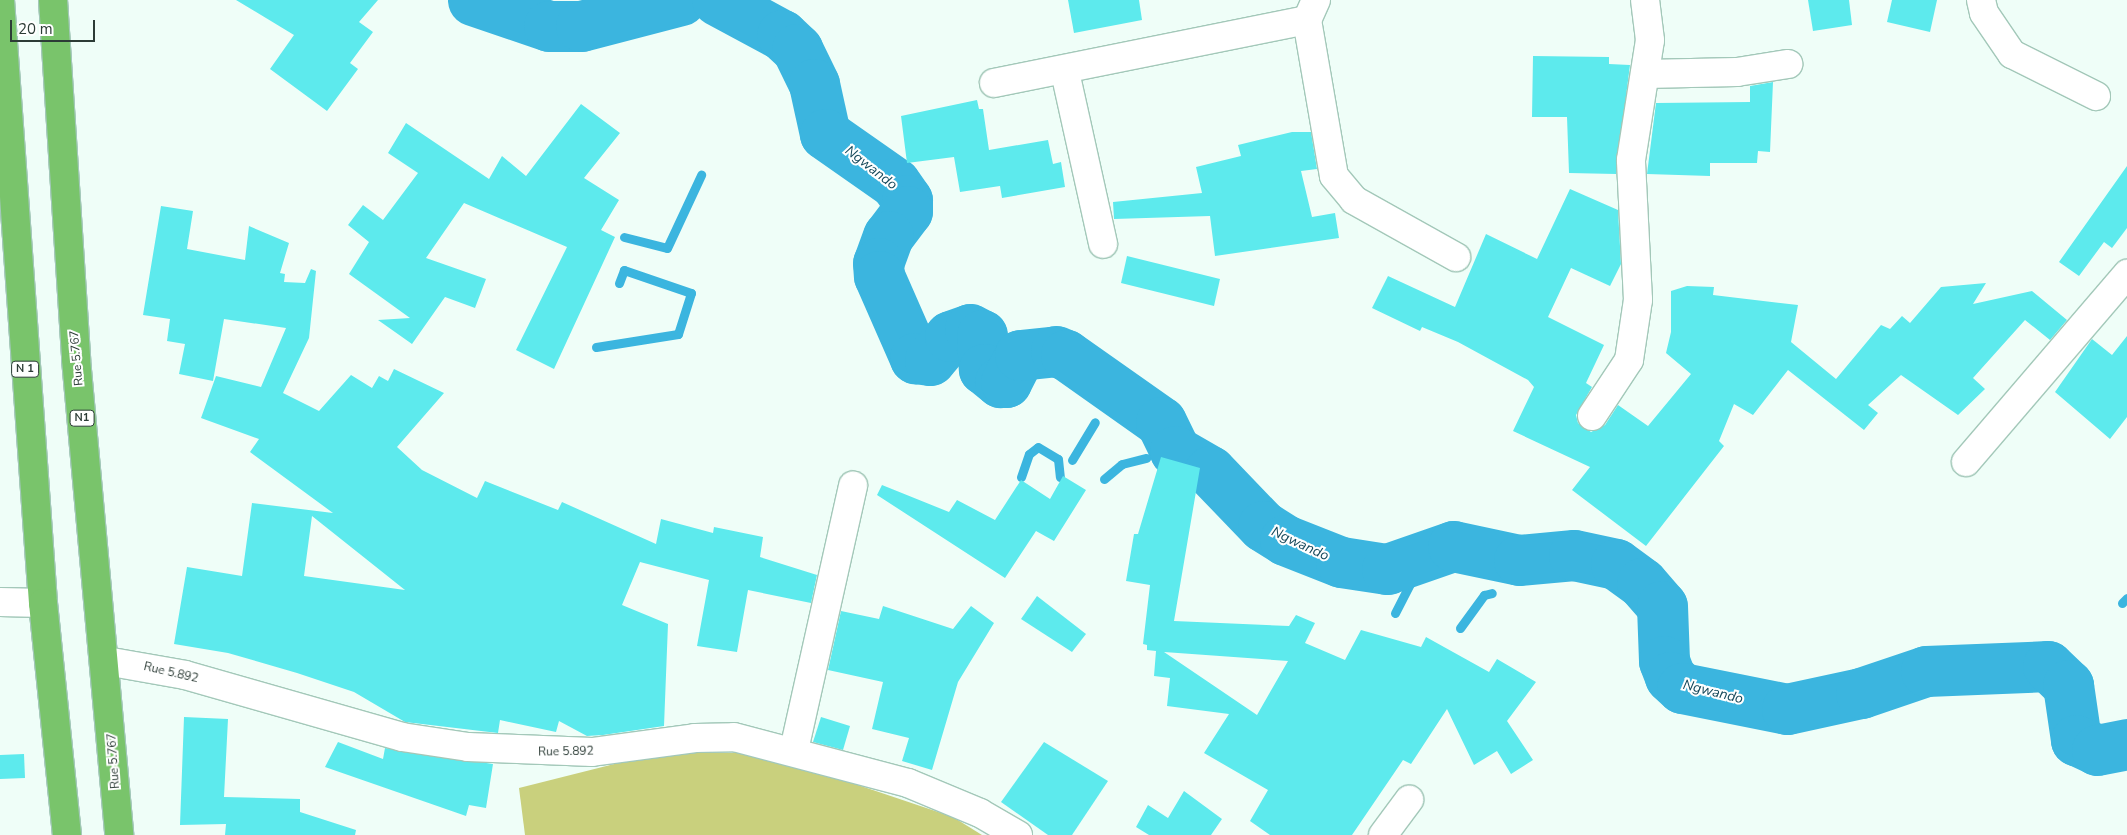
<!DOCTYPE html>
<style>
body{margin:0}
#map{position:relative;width:2127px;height:835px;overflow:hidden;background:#effef8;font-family:"Nunito Sans",sans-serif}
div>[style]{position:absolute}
.green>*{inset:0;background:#c9d07d}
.stream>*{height:9px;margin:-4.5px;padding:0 4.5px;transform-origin:4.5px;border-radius:4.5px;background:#3bb5df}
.river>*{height:51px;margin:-25.5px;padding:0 25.5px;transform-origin:25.5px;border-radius:25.5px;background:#3bb5df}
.building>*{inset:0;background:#5deaed}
.roads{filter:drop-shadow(1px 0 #a3c8b9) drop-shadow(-1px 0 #a3c8b9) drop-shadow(0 1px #a3c8b9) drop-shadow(0 -1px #a3c8b9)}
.minor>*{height:28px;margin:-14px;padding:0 14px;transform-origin:14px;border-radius:14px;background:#fff}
.highway>*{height:28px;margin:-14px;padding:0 14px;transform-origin:14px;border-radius:14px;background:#79c46b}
span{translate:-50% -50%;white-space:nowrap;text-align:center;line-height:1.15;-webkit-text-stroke:4px #fff;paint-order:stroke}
.shield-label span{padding:1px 4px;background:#fff;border:1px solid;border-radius:4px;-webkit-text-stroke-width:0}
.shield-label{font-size:11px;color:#2c3c36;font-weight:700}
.street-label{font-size:12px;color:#2c3c36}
.water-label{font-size:14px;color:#15485a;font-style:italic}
.scale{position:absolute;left:10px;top:20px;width:85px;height:22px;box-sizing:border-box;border:2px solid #2c3c36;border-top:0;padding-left:6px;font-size:15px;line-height:18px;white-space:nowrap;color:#2c3c36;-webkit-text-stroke:4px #fff;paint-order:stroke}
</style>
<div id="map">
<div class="green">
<div style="clip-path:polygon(658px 753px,763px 753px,953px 817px,982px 835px,525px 835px,519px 788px)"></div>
</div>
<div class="stream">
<div style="left:624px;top:237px;width:44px;rotate:14.3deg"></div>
<div style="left:667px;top:248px;width:81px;rotate:-65deg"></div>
<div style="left:596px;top:347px;width:83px;rotate:-9deg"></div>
<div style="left:678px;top:334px;width:43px;rotate:-72.4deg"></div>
<div style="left:691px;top:293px;width:71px;rotate:-161.1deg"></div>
<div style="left:624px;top:270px;width:14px;rotate:111deg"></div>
<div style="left:1072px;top:460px;width:44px;rotate:-58.8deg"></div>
<div style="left:1021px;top:477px;width:24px;rotate:-71deg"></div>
<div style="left:1029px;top:454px;width:11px;rotate:-38deg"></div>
<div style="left:1038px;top:447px;width:23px;rotate:31deg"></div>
<div style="left:1058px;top:459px;width:18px;rotate:84deg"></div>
<div style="left:1104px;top:479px;width:23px;rotate:-40deg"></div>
<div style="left:1122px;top:464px;width:25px;rotate:-14deg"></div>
<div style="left:2122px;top:603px;width:7px;rotate:-45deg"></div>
<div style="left:1395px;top:613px;width:44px;rotate:-62.9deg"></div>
<div style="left:1460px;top:628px;width:41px;rotate:-54deg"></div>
<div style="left:1484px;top:595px;width:8px;rotate:-14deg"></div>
</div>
<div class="river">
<div style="left:473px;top:0;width:80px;rotate:18.9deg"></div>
<div style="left:549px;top:26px;width:32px"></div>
<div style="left:581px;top:26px;width:103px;rotate:-14.6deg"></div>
<div style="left:717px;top:0;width:74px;rotate:28.3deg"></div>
<div style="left:782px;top:35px;width:21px;rotate:43deg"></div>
<div style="left:797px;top:49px;width:39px;rotate:64deg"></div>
<div style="left:814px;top:84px;width:51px;rotate:77.6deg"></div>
<div style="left:825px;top:134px;width:85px;rotate:35deg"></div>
<div style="left:895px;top:183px;width:21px;rotate:55deg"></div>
<div style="left:907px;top:200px;width:11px;rotate:90deg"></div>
<div style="left:907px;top:211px;width:31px;rotate:127deg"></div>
<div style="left:888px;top:236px;width:29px;rotate:110deg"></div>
<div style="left:878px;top:263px;width:13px;rotate:86deg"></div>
<div style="left:879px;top:276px;width:90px;rotate:66.3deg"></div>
<div style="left:915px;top:358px;width:15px;rotate:8deg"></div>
<div style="left:930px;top:360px;width:31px;rotate:-50deg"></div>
<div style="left:950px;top:336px;width:21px;rotate:-19deg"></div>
<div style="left:970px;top:329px;width:13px;rotate:27deg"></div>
<div style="left:982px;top:335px;width:34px;rotate:87deg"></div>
<div style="left:984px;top:369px;width:21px;rotate:39deg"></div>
<div style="left:1000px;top:382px;width:6px"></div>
<div style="left:1006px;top:382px;width:30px;rotate:-63deg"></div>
<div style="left:1020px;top:355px;width:36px;rotate:-6deg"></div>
<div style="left:1056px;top:351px;width:11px;rotate:22deg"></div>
<div style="left:1066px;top:355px;width:116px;rotate:35.2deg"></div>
<div style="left:1161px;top:422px;width:32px;rotate:64deg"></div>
<div style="left:1175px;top:451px;width:40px;rotate:29.7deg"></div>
<div style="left:1210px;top:471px;width:76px;rotate:46.1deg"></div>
<div style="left:1263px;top:526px;width:26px;rotate:32deg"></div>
<div style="left:1285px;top:540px;width:60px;rotate:21.4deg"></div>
<div style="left:1341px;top:562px;width:47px;rotate:8.7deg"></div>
<div style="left:1387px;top:569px;width:70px;rotate:-19.2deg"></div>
<div style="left:1453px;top:546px;width:67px;rotate:12deg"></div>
<div style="left:1519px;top:560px;width:55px;rotate:-5.2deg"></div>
<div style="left:1574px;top:555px;width:43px;rotate:12.1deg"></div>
<div style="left:1616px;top:564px;width:32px;rotate:36deg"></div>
<div style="left:1642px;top:583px;width:30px;rotate:49deg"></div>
<div style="left:1662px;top:606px;width:55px;rotate:87.9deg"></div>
<div style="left:1664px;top:661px;width:17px;rotate:69deg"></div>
<div style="left:1670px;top:677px;width:16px;rotate:43deg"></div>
<div style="left:1682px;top:688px;width:107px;rotate:11.3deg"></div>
<div style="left:1787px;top:709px;width:76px;rotate:-12.2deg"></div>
<div style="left:1861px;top:693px;width:69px;rotate:-18.7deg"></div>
<div style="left:1926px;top:671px;width:122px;rotate:-2.3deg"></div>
<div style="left:2048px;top:666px;width:28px;rotate:44deg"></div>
<div style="left:2068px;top:685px;width:56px;rotate:81.7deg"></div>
<div style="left:2076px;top:740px;width:23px;rotate:25deg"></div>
<div style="left:2097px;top:750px;width:31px;rotate:-11deg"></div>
</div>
<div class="building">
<div style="clip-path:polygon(236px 0,378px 0,359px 22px,373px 32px,350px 63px,358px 69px,327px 111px,270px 69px,294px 35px)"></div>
<div style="clip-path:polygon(1068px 0,1139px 0,1142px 20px,1074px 33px)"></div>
<div style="clip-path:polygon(1808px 0,1849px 0,1852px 25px,1813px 31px)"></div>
<div style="clip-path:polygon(1892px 0,1937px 0,1930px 32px,1887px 22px)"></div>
<div style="clip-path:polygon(1533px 56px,1609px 57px,1609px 64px,1630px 65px,1616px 174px,1569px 173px,1567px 117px,1532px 117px)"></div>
<div style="clip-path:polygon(1773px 82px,1770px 152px,1758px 151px,1757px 163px,1710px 163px,1710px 176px,1647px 174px,1656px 103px,1750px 102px,1750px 86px)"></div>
<div style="clip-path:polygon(977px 100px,979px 109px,983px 109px,989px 150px,1048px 140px,1053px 164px,1061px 162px,1065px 187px,1002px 198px,1000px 186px,960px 192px,954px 157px,907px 163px,901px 116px)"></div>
<div style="clip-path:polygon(581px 104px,620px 133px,584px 178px,619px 200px,601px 230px,615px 237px,554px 369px,516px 350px,567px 247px,464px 203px,426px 258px,486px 279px,475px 308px,445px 297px,412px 344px,378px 320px,410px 318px,349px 274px,369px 242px,348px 225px,363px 205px,383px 220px,418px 173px,388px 153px,406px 123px,489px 179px,502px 156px,526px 176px)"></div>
<div style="clip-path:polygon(1292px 132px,1311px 132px,1317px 169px,1301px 171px,1312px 217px,1335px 213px,1339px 238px,1215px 256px,1210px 216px,1114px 219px,1113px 202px,1202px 193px,1196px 167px,1241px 156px,1238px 145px)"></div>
<div style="clip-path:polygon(2127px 166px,2127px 228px,2112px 248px,2104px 242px,2079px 276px,2059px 262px)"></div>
<div style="clip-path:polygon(1570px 189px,1618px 210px,1621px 264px,1610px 286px,1571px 268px,1548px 317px,1604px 345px,1586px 383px,1592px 387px,1576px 415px,1578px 423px,1591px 432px,1605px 425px,1618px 405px,1648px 426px,1691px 374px,1666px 353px,1671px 332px,1671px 291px,1687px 286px,1714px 287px,1713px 295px,1798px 305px,1791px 342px,1836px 379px,1881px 325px,1890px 329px,1902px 316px,1910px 323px,1941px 287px,1986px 283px,1973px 304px,2032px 291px,2067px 320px,2050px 340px,2025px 320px,1973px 378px,1985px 389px,1958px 415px,1901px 375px,1868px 405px,1878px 413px,1864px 430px,1788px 370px,1753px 415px,1734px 404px,1719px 441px,1724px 446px,1646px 546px,1572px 490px,1590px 467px,1513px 431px,1534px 387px,1528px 380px,1458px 342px,1422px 327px,1420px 331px,1372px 308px,1388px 276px,1455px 307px,1486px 234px,1537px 259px)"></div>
<div style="clip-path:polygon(evenodd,161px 206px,193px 211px,187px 249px,245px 260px,249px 226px,289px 243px,280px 273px,285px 274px,284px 282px,305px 283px,311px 269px,316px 271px,309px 338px,283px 393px,319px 411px,351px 375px,372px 388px,379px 376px,388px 381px,394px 369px,444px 393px,397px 447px,422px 470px,477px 498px,485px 481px,558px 510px,562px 502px,656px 544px,661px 519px,713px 533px,714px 527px,763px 537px,760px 557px,817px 575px,811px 603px,748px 590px,737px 652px,697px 646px,709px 580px,640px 562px,622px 605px,668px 624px,664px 726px,603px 735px,587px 736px,559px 721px,556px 732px,500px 720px,498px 733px,405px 722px,354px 692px,297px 673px,228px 653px,174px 644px,187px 567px,242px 576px,252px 503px,333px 513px,250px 452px,259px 439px,201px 418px,216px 376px,261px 387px,286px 328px,224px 319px,213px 381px,179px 374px,185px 344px,167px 341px,170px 319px,143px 315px,161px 206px,312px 516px,405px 590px,304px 576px,312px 516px)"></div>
<div style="clip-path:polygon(1127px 256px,1220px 279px,1214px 306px,1121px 283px)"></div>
<div style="clip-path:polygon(2127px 336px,2127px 417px,2110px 439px,2055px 392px,2092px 339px,2112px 355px)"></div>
<div style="clip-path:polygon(evenodd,1161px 457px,1200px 468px,1174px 621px,1289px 626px,1296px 615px,1315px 623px,1305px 643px,1345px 660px,1361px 630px,1421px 647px,1426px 637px,1489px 672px,1497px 659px,1536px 682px,1507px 721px,1533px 760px,1511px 774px,1497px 751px,1474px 765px,1447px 709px,1411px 764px,1403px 760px,1352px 835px,1270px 835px,1250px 821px,1268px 790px,1204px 753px,1229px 714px,1167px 706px,1170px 678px,1154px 676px,1156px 651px,1147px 650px,1147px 645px,1143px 644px,1150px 585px,1126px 581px,1134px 534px,1138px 534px,1161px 457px,1164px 652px,1288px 661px,1257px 715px,1164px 652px)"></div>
<div style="clip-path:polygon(1063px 476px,1086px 490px,1054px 541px,1036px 531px,1005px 578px,877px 495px,882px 485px,949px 512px,957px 500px,995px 520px,1021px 480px,1050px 499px)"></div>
<div style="clip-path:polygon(1037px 596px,1086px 634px,1072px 652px,1021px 619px)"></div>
<div style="clip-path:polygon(883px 606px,953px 629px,971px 606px,994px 623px,958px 682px,932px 770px,902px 761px,909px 738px,872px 729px,883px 682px,828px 670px,841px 611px,879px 619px)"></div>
<div style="clip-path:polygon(184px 717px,228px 719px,224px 797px,300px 799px,300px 812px,356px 830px,355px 835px,225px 835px,226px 824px,180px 825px)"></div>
<div style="clip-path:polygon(821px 717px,850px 726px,843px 750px,813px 742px)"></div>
<div style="clip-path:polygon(338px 742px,383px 759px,385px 748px,493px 764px,486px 808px,469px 805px,466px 816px,325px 767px)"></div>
<div style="clip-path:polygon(1044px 742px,1108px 781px,1072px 835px,1048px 835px,1001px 802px)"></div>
<div style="clip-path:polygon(24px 754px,25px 778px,0 779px,0 755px)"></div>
<div style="clip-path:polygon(1184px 791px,1222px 819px,1211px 835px,1149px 835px,1136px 827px,1148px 805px,1168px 818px)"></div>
</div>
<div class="roads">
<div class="minor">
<div style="left:1316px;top:0;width:22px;rotate:114deg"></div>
<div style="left:1307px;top:20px;width:158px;rotate:80.2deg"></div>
<div style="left:1334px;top:176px;width:31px;rotate:50deg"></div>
<div style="left:1354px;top:200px;width:117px;rotate:29.2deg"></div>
<div style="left:1981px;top:0;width:13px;rotate:77deg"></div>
<div style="left:1984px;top:13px;width:50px;rotate:55.7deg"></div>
<div style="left:2012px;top:54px;width:94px;rotate:26.6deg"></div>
<div style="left:1065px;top:72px;width:176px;rotate:77.5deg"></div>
<div style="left:1645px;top:74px;width:92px;rotate:-1.2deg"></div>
<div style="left:1737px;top:72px;width:52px;rotate:-8.9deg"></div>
<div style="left:994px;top:83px;width:319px;rotate:-11.4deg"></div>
<div style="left:1592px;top:416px;width:67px;rotate:-56.5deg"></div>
<div style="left:1629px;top:360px;width:61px;rotate:-81.5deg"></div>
<div style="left:1638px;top:300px;width:140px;rotate:-92.9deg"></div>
<div style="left:1631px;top:160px;width:121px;rotate:-81deg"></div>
<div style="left:1650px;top:40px;width:40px;rotate:-97.1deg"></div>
<div style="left:1966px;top:462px;width:248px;rotate:-49.4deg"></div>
<div style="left:0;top:602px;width:43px;rotate:1.3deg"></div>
<div style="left:106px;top:661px;width:80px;rotate:10deg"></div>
<div style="left:185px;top:675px;width:226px;rotate:15.9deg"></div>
<div style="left:402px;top:737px;width:67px;rotate:8.6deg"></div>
<div style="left:468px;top:747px;width:124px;rotate:2.3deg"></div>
<div style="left:592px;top:752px;width:104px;rotate:-7.7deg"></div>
<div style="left:695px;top:738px;width:39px;rotate:-1deg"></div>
<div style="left:734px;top:737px;width:180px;rotate:14.8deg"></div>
<div style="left:908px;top:783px;width:78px;rotate:22.6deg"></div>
<div style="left:980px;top:813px;width:44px;rotate:30.1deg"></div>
<div style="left:794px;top:750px;width:271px;rotate:-77.4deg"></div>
<div style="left:1383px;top:835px;width:44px;rotate:-53.4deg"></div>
</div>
<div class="highway">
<div style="left:0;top:0;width:605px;rotate:85.92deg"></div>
<div style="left:43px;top:603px;width:233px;rotate:84.1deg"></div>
<div style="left:53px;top:0;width:360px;rotate:86.3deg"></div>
<div style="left:76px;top:359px;width:478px;rotate:84.8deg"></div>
</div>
</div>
<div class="shield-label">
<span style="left:25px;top:369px">N 1</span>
<span style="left:82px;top:418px">N1</span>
</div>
<div class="street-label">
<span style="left:77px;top:358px;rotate:-95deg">Rue 5.767</span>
<span style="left:171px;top:673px;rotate:13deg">Rue 5.892</span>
<span style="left:566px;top:752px;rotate:-1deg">Rue 5.892</span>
<span style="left:114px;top:761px;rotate:-94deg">Rue 5.767</span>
</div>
<div class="water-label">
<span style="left:871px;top:168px;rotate:38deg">Ngwando</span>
<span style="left:1300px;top:544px;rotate:25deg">Ngwando</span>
<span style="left:1713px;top:692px;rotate:14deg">Ngwando</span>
</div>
<div class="scale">20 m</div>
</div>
